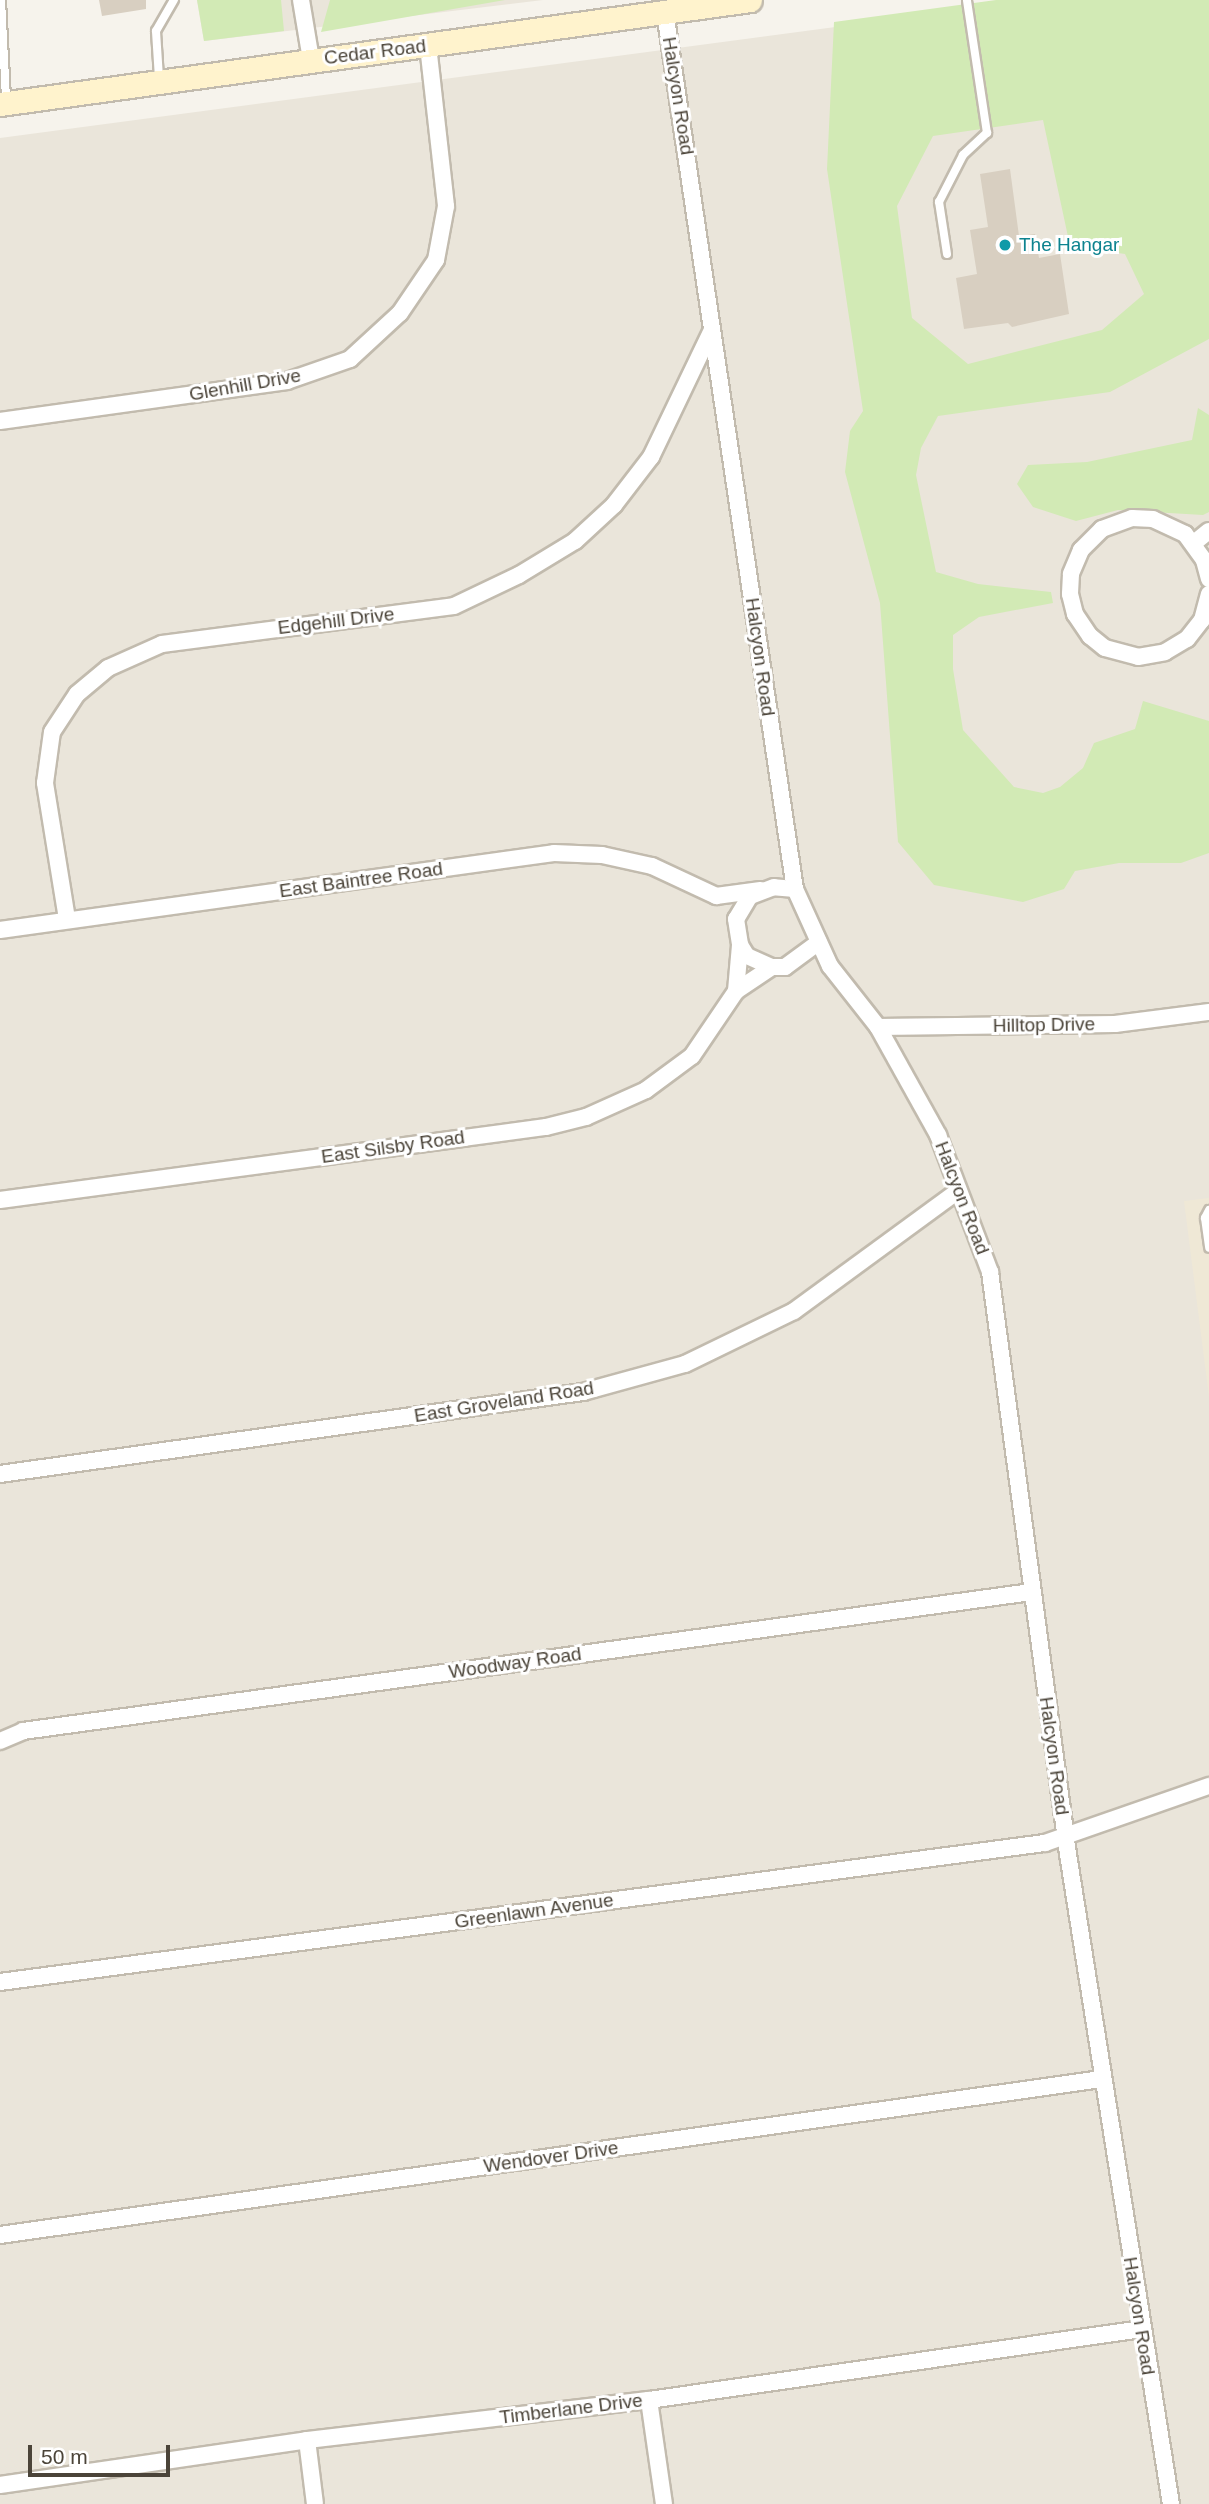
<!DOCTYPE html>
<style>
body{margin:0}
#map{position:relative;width:1209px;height:2504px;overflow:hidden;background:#f6f3ec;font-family:Helvetica,sans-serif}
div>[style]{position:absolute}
.residential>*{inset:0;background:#eae5da}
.education>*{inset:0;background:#efe8d6}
.green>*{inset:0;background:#d2eab5}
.building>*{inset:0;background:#d8cfc1}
.roads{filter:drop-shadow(2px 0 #c2bbae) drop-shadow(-2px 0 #c2bbae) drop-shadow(0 2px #c2bbae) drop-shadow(0 -2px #c2bbae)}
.lane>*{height:8px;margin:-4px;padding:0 4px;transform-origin:4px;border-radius:4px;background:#fff}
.street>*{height:16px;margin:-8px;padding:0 8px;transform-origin:8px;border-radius:8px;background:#fff}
.secondary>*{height:23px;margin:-11.5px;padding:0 11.5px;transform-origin:11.5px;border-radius:11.5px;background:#fff3cd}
.dots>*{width:19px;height:19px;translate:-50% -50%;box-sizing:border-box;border:4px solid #fff;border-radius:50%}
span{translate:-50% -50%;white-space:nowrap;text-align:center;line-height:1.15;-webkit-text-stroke:6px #fff;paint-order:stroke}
.street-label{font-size:19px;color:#4b4439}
.culture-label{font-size:19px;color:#0d838f}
.left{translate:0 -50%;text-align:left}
.scale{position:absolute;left:28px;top:2445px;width:142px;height:32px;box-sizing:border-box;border:4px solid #4b4439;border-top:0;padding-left:9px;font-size:21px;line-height:24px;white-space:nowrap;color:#4b4439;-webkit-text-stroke:5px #fff;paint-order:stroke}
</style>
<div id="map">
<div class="residential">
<div style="clip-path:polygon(197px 0,543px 0,204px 41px)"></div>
<div style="clip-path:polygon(1039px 0,1209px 0,1209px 2504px,0 2504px,0 138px)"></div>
</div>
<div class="education">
<div style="clip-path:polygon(1209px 1198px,1209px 1397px,1184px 1201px)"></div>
</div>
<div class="green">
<div style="clip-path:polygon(197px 0,281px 0,284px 31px,204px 41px)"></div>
<div style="clip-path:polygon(330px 0,505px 0,321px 32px)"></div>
<div style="clip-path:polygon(evenodd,996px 0,1209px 0,1209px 339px,1110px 392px,938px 416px,921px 448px,916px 475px,936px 572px,978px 584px,1051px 592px,1053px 603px,979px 617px,953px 635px,953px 669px,963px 730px,1014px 787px,1043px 793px,1060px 787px,1083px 768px,1094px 743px,1135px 729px,1143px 701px,1209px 721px,1209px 853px,1181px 863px,1119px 863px,1075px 871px,1064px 889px,1023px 902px,934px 885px,898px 842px,880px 603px,845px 472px,850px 431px,863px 411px,827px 169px,834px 22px,996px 0,1043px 120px,1070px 246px,1125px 254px,1144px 294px,1102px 330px,968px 364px,912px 318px,897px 206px,933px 136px,1043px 120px)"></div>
<div style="clip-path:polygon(1198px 408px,1209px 415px,1209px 512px,1203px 515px,1118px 510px,1076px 521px,1033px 507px,1017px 484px,1028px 465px,1087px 462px,1192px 440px)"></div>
</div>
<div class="building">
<div style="clip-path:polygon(99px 0,146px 0,146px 9px,102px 16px)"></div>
<div style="clip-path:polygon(1010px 169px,1019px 236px,1035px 234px,1039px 258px,1060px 254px,1069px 314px,1012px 327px,1008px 323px,964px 329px,956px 278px,977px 274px,970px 230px,988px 227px,980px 174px)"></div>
</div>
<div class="roads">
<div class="lane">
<div style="left:1px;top:0;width:100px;rotate:87.1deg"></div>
<div style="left:159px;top:78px;width:47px;rotate:-93.7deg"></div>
<div style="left:156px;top:31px;width:36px;rotate:-60deg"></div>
<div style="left:947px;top:254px;width:53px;rotate:-98.7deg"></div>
<div style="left:939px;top:202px;width:53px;rotate:-62.9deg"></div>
<div style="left:963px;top:155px;width:33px;rotate:-43deg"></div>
<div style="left:987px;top:133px;width:134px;rotate:-98.6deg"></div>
<div style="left:1209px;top:1210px;width:9px;rotate:117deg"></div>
<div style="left:1205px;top:1218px;width:30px;rotate:82deg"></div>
</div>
<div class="street">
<div style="left:301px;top:0;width:61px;rotate:80.5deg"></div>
<div style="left:665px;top:12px;width:887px;rotate:81.57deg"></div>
<div style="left:795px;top:889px;width:85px;rotate:65.6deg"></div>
<div style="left:830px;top:966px;width:78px;rotate:51.8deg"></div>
<div style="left:878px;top:1027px;width:124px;rotate:60.9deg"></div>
<div style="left:938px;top:1135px;width:147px;rotate:69.2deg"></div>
<div style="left:990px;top:1272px;width:587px;rotate:82.37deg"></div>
<div style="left:1068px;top:1854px;width:658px;rotate:81deg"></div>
<div style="left:0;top:421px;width:290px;rotate:-7.9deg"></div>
<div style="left:287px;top:381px;width:67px;rotate:-19.2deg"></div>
<div style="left:350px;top:359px;width:68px;rotate:-42.6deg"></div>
<div style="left:400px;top:313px;width:64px;rotate:-55.8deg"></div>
<div style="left:436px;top:260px;width:55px;rotate:-79.5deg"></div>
<div style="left:446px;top:206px;width:162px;rotate:-96.4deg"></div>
<div style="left:1194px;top:543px;width:19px;rotate:-39deg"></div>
<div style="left:1209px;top:579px;width:20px;rotate:-105deg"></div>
<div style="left:1204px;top:560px;width:32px;rotate:-126deg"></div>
<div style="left:1185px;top:534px;width:35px;rotate:-155deg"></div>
<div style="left:1153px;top:519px;width:21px;rotate:-177deg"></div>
<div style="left:1132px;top:518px;width:32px;rotate:160deg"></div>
<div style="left:1102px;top:529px;width:30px;rotate:135deg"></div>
<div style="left:1081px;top:550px;width:26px;rotate:113deg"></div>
<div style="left:1071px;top:574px;width:20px;rotate:93deg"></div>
<div style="left:1070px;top:594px;width:21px;rotate:76deg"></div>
<div style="left:1075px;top:614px;width:27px;rotate:56deg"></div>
<div style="left:1090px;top:636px;width:19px;rotate:39deg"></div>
<div style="left:1105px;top:648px;width:34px;rotate:15deg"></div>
<div style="left:1138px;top:657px;width:27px;rotate:-10deg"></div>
<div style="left:1165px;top:652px;width:26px;rotate:-31deg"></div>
<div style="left:1187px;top:639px;width:24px;rotate:-52deg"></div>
<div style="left:1202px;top:620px;width:27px;rotate:-75deg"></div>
<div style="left:795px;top:889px;width:21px;rotate:-175deg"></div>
<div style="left:774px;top:887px;width:26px;rotate:159deg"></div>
<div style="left:750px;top:896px;width:27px;rotate:121deg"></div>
<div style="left:736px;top:919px;width:26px;rotate:81deg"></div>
<div style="left:740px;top:945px;width:13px;rotate:58deg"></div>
<div style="left:747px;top:956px;width:27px;rotate:24deg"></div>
<div style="left:772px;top:967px;width:13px"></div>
<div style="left:785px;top:967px;width:42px;rotate:-36.3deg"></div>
<div style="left:67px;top:919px;width:138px;rotate:-99.2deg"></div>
<div style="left:45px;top:783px;width:51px;rotate:-82.2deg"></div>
<div style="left:52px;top:732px;width:45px;rotate:-56.7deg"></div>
<div style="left:77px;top:694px;width:40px;rotate:-40deg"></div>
<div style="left:108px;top:668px;width:59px;rotate:-24deg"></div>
<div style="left:162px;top:644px;width:294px;rotate:-7.4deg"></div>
<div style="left:454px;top:606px;width:72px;rotate:-25.5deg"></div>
<div style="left:519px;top:575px;width:66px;rotate:-31.3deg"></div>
<div style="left:575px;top:541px;width:53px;rotate:-42.7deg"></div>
<div style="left:614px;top:505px;width:61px;rotate:-52.4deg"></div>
<div style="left:651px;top:457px;width:139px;rotate:-64.4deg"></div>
<div style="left:0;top:930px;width:559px;rotate:-7.91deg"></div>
<div style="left:554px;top:853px;width:48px;rotate:2.4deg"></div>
<div style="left:602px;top:855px;width:51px;rotate:12.4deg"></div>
<div style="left:652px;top:866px;width:71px;rotate:25.1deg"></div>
<div style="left:716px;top:896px;width:45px;rotate:-7.6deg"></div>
<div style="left:736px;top:991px;width:46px;rotate:-85deg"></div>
<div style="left:878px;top:1027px;width:237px;rotate:-0.7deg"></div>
<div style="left:1115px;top:1024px;width:95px;rotate:-7.3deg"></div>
<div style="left:0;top:1200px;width:551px;rotate:-7.62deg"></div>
<div style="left:546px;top:1127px;width:41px;rotate:-14deg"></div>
<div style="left:586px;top:1117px;width:66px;rotate:-24.2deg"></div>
<div style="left:646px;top:1090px;width:57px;rotate:-36.5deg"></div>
<div style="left:692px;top:1056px;width:78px;rotate:-55.9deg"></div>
<div style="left:736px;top:991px;width:43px;rotate:-33.7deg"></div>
<div style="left:0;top:1474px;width:589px;rotate:-8.01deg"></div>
<div style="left:583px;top:1392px;width:106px;rotate:-15.4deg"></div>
<div style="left:685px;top:1364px;width:121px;rotate:-25.9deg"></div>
<div style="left:794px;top:1311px;width:203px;rotate:-36.2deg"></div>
<div style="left:0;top:1741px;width:25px;rotate:-23deg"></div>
<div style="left:23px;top:1731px;width:1018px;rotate:-7.85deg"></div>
<div style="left:0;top:1982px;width:1054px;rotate:-7.58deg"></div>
<div style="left:1045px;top:1843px;width:174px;rotate:-19.2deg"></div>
<div style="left:0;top:2235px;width:1113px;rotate:-8.06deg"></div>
<div style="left:649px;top:2400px;width:105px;rotate:81.8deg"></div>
<div style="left:307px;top:2440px;width:64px;rotate:82.9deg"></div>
<div style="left:0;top:2485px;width:310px;rotate:-8.3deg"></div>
<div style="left:307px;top:2440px;width:344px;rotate:-6.7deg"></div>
<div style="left:649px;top:2400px;width:497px;rotate:-8.2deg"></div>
</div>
<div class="secondary">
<div style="left:0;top:104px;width:757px;rotate:-7.89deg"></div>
</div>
</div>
<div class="dots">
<div style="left:1005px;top:245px;background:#0f9aa8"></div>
</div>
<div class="street-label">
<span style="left:375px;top:52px;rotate:-7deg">Cedar Road</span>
<span style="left:678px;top:96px;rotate:81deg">Halcyon Road</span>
<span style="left:245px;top:385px;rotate:-10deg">Glenhill Drive</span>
<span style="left:336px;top:621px;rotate:-7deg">Edgehill Drive</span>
<span style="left:760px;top:657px;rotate:82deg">Halcyon Road</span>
<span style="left:361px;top:880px;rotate:-8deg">East Baintree Road</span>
<span style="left:1044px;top:1025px;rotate:-1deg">Hilltop Drive</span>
<span style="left:393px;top:1147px;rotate:-8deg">East Silsby Road</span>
<span style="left:962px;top:1198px;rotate:69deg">Halcyon Road</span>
<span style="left:504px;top:1402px;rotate:-9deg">East Groveland Road</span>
<span style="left:515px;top:1663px;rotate:-8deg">Woodway Road</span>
<span style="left:1054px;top:1756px;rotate:82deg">Halcyon Road</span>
<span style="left:534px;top:1911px;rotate:-8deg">Greenlawn Avenue</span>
<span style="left:551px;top:2157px;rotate:-8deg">Wendover Drive</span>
<span style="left:1139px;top:2316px;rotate:81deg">Halcyon Road</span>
<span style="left:571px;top:2409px;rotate:-7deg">Timberlane Drive</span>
</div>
<div class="culture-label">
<span class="left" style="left:1019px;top:245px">The Hangar</span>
</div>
<div class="scale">50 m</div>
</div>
